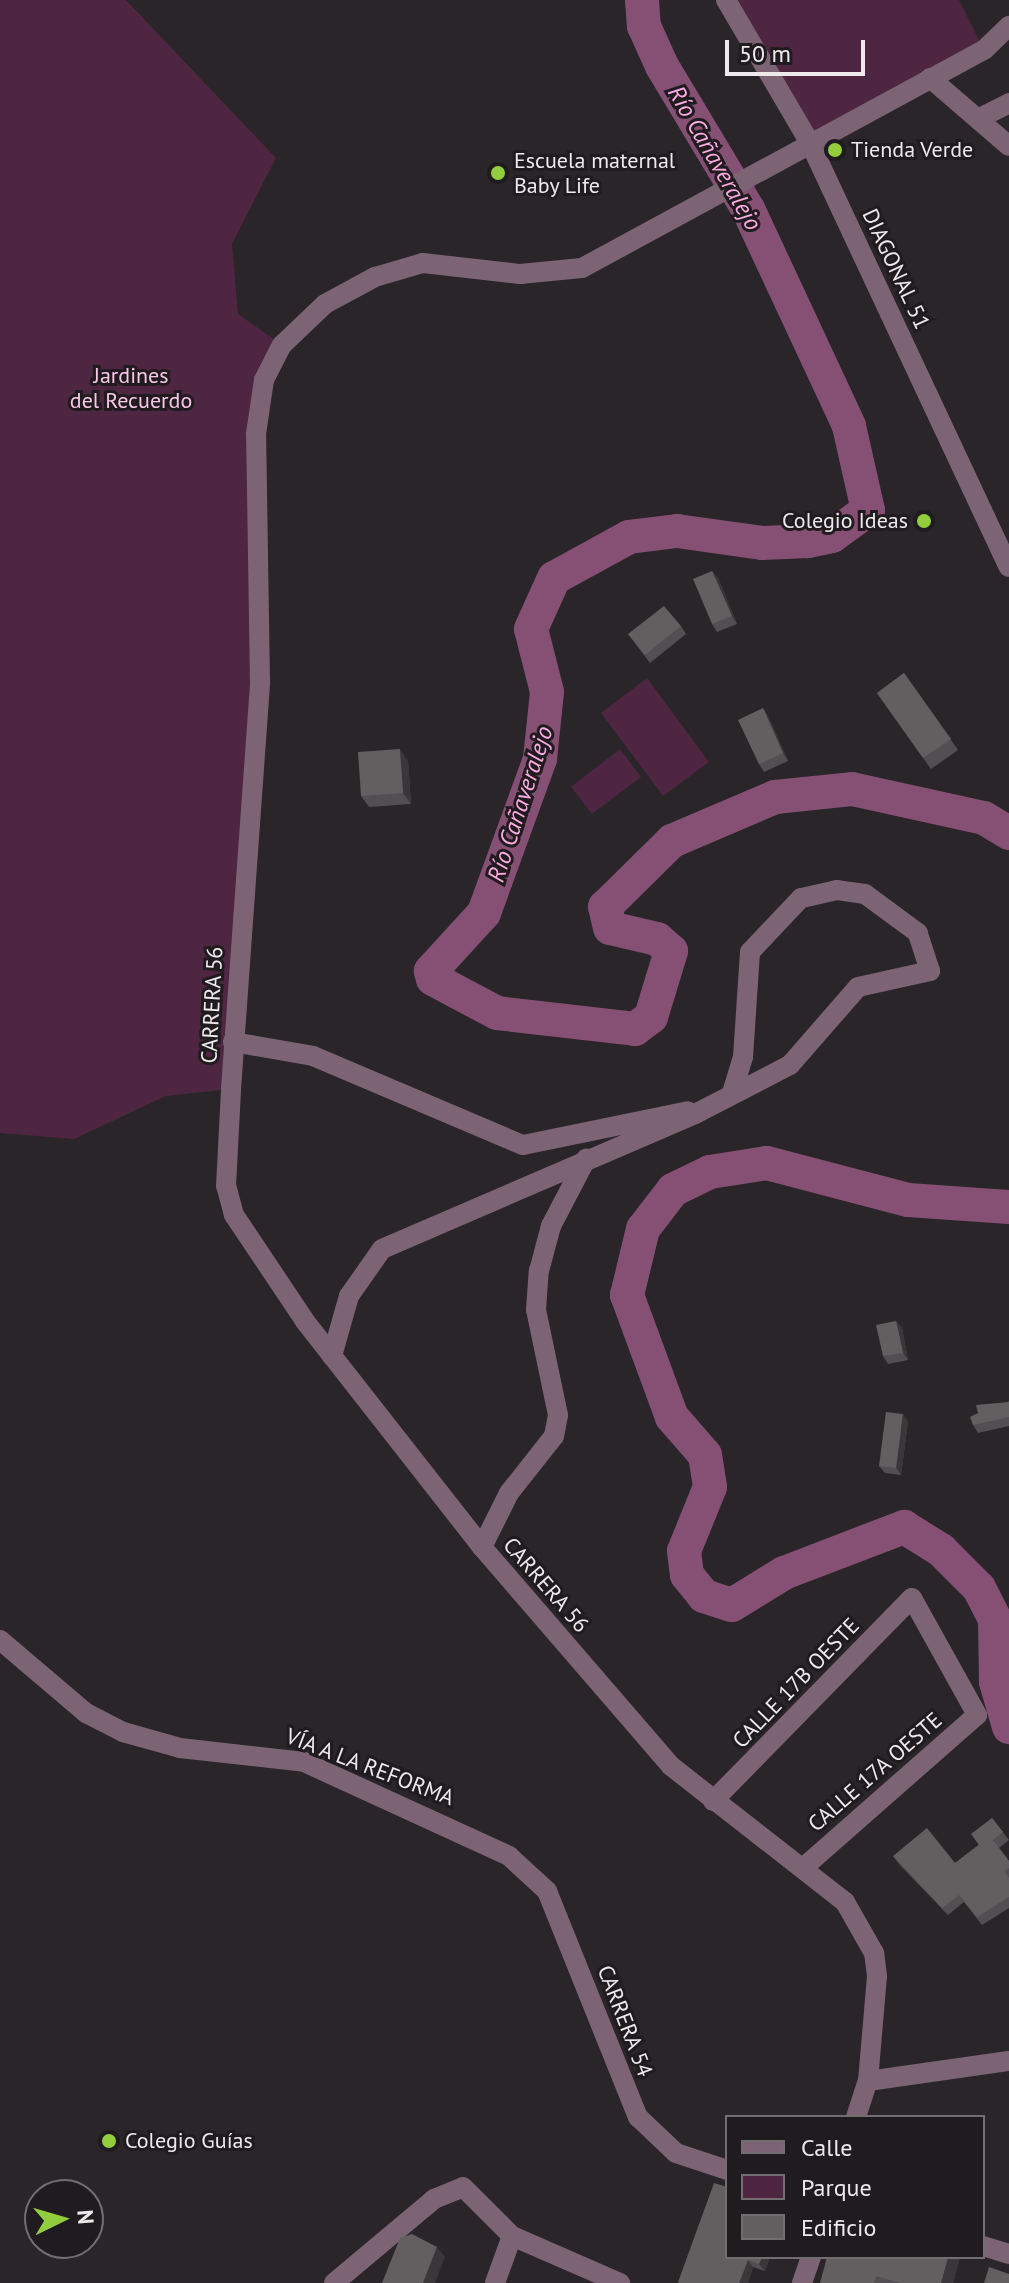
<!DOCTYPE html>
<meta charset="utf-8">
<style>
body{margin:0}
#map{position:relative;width:1009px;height:2283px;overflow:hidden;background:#292528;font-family:"PT Sans",sans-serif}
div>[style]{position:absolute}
.green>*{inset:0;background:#4e2642}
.river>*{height:34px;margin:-17px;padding:0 17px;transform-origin:17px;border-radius:17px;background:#865075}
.minor>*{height:20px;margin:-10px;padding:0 10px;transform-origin:10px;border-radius:10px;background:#7d6475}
.wall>*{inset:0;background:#534e51}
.shaded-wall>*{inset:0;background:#3b3639}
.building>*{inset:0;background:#635f61}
.dots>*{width:22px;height:22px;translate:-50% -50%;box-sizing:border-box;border:4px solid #201b1e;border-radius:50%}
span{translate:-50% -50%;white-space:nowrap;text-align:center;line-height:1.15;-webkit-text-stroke:6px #201b1e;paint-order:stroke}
.poi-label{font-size:22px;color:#edeaec}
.left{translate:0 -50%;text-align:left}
.right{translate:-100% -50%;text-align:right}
.street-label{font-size:22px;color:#edeaec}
.park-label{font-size:22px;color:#f9c6e7}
.water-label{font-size:24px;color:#fcaae2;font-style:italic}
.legend{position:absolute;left:725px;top:2115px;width:260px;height:144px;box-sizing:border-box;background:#201b1e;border:2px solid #726e70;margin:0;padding:10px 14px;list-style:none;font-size:24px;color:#edeaec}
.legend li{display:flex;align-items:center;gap:16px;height:40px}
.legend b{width:40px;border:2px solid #726e70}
.north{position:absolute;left:24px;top:2179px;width:80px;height:80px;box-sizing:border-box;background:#201b1e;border:2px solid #726e70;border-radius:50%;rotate:85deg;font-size:22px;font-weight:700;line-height:32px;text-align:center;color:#edeaec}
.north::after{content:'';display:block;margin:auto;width:28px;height:36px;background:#92cd3e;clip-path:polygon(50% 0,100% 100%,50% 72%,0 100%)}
.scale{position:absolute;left:725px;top:40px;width:140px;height:36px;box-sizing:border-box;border:4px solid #edeaec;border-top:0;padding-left:10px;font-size:24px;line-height:28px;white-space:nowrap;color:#edeaec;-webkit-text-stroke:6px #201b1e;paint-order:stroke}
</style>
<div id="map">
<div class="green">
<div style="clip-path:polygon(0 0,126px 0,276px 158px,232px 244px,238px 314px,282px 345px,264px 380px,231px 1089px,166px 1096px,74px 1139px,0 1133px)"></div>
<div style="clip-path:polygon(726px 0,959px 0,984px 50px,810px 143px)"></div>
<div style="clip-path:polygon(647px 678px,709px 762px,663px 796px,601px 713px)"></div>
<div style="clip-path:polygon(620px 749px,641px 777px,592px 814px,571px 787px)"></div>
</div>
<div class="river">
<div style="left:642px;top:0;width:26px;rotate:86deg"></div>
<div style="left:644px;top:26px;width:44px;rotate:65.8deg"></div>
<div style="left:662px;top:66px;width:167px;rotate:59deg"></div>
<div style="left:748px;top:209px;width:239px;rotate:65deg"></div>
<div style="left:849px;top:426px;width:86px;rotate:77.3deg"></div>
<div style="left:868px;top:510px;width:44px;rotate:144.2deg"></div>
<div style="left:832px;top:536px;width:25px;rotate:168deg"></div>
<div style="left:808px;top:541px;width:46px;rotate:177.5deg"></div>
<div style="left:762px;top:543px;width:86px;rotate:-172deg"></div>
<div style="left:677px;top:531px;width:48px;rotate:172.9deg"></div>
<div style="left:629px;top:537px;width:85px;rotate:151.3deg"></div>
<div style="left:554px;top:578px;width:56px;rotate:114.3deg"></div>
<div style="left:531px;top:629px;width:65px;rotate:75.7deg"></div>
<div style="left:547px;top:692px;width:67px;rotate:96deg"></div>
<div style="left:540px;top:759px;width:164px;rotate:110deg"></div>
<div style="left:484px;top:913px;width:79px;rotate:132.4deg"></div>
<div style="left:431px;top:971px;width:8px;rotate:76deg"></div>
<div style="left:433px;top:979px;width:72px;rotate:28deg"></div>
<div style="left:497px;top:1013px;width:139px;rotate:6.6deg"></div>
<div style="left:635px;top:1029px;width:20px;rotate:-37deg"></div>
<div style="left:651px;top:1017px;width:69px;rotate:-73.1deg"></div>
<div style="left:671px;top:951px;width:18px;rotate:-139deg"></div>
<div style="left:657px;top:939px;width:48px;rotate:-166.8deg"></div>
<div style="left:610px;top:928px;width:22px;rotate:-103deg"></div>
<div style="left:605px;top:907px;width:94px;rotate:-44.6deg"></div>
<div style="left:672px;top:841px;width:112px;rotate:-23.1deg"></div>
<div style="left:775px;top:797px;width:77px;rotate:-5.9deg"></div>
<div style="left:852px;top:789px;width:135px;rotate:12.4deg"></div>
<div style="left:984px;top:818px;width:29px;rotate:31deg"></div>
<div style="left:1009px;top:1207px;width:101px;rotate:-176deg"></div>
<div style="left:908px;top:1200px;width:146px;rotate:-165.3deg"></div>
<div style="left:767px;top:1163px;width:58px;rotate:171deg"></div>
<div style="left:710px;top:1172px;width:41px;rotate:154.1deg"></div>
<div style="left:673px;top:1190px;width:49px;rotate:127.6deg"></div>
<div style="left:643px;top:1229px;width:68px;rotate:103.6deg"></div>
<div style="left:627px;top:1295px;width:130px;rotate:69.8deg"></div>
<div style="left:672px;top:1417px;width:50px;rotate:49deg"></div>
<div style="left:705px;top:1455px;width:32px;rotate:81deg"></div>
<div style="left:710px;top:1487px;width:69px;rotate:112.1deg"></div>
<div style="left:684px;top:1551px;width:24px;rotate:83deg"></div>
<div style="left:687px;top:1575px;width:27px;rotate:51deg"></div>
<div style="left:704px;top:1596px;width:29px;rotate:18deg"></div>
<div style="left:732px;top:1605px;width:61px;rotate:-31.6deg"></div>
<div style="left:784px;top:1573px;width:129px;rotate:-21deg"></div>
<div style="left:904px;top:1527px;width:44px;rotate:31.9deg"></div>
<div style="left:941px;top:1550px;width:54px;rotate:45deg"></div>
<div style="left:979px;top:1588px;width:36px;rotate:63deg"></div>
<div style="left:995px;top:1620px;width:62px;rotate:89.1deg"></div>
<div style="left:996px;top:1682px;width:47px;rotate:73.9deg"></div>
</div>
<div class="minor">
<div style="left:726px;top:0;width:166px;rotate:59.6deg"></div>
<div style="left:810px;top:143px;width:468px;rotate:64.9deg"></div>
<div style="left:930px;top:78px;width:104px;rotate:40.7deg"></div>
<div style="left:978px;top:119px;width:35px;rotate:-27deg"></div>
<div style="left:233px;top:1042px;width:81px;rotate:9.9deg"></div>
<div style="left:313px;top:1056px;width:228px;rotate:23deg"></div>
<div style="left:523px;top:1145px;width:168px;rotate:-11.6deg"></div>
<div style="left:332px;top:1356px;width:62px;rotate:-74.2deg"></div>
<div style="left:349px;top:1296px;width:57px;rotate:-54.9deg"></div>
<div style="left:382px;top:1249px;width:341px;rotate:-23.3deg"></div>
<div style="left:695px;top:1114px;width:107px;rotate:-27.3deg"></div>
<div style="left:790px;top:1065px;width:103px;rotate:-48.9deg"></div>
<div style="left:858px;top:987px;width:74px;rotate:-12.5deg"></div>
<div style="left:930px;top:971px;width:40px;rotate:-108deg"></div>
<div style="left:918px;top:933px;width:66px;rotate:-143.7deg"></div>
<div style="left:865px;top:894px;width:28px;rotate:-172deg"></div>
<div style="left:837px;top:890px;width:37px;rotate:167deg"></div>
<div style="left:801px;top:898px;width:74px;rotate:133.4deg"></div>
<div style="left:750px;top:952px;width:105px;rotate:93.8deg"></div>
<div style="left:743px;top:1057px;width:37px;rotate:107deg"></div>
<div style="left:482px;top:1547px;width:60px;rotate:-63.4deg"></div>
<div style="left:509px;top:1493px;width:73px;rotate:-51.7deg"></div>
<div style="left:554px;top:1436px;width:21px;rotate:-79deg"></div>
<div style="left:558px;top:1415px;width:107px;rotate:-101.8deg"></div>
<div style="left:536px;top:1310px;width:39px;rotate:-86deg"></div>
<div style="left:539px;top:1271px;width:47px;rotate:-75.1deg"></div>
<div style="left:551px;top:1226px;width:76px;rotate:-62.4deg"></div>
<div style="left:0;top:1640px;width:113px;rotate:40.3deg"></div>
<div style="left:86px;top:1713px;width:42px;rotate:27.2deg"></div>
<div style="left:123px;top:1732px;width:59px;rotate:15.7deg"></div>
<div style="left:180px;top:1748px;width:125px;rotate:6.4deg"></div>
<div style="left:304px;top:1762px;width:226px;rotate:24.6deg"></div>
<div style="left:509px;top:1856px;width:52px;rotate:42.6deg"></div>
<div style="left:547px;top:1891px;width:244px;rotate:68.1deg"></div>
<div style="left:638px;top:2117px;width:52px;rotate:43.5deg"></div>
<div style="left:676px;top:2153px;width:54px;rotate:18.4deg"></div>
<div style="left:713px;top:1801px;width:284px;rotate:-45.6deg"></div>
<div style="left:912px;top:1598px;width:134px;rotate:60.9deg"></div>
<div style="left:977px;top:1715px;width:229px;rotate:138.7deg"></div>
<div style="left:868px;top:2081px;width:142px;rotate:-8.1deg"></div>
<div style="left:856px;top:2117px;width:38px;rotate:-72deg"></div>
<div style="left:868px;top:2081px;width:105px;rotate:-85.1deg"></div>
<div style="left:877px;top:1976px;width:23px;rotate:-97deg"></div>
<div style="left:874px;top:1953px;width:59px;rotate:-119.6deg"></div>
<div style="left:845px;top:1902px;width:221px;rotate:-142deg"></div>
<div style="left:671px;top:1766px;width:289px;rotate:-130.8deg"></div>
<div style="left:482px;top:1547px;width:287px;rotate:-128.1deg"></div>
<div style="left:305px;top:1321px;width:128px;rotate:-123.8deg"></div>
<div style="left:234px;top:1215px;width:30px;rotate:-105deg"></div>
<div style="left:226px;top:1186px;width:97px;rotate:-87deg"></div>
<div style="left:231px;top:1089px;width:408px;rotate:-85.9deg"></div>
<div style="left:260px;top:682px;width:248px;rotate:-90.9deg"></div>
<div style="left:256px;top:434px;width:55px;rotate:-81.6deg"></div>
<div style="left:264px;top:380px;width:39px;rotate:-63deg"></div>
<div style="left:282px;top:345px;width:59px;rotate:-43.6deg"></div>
<div style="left:325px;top:304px;width:57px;rotate:-28.4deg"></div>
<div style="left:375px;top:277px;width:50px;rotate:-16.3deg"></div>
<div style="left:423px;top:263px;width:98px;rotate:6.5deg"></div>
<div style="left:520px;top:274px;width:62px;rotate:-5.5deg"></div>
<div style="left:582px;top:268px;width:457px;rotate:-28.5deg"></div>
<div style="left:984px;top:50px;width:35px;rotate:-44deg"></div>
<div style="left:983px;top:2246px;width:27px;rotate:17deg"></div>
<div style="left:334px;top:2283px;width:131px;rotate:-40deg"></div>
<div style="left:434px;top:2199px;width:31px;rotate:-22deg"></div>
<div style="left:463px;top:2187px;width:69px;rotate:45deg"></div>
<div style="left:512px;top:2236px;width:118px;rotate:23.5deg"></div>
<div style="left:495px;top:2283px;width:50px;rotate:-70.1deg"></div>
<div style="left:802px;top:2283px;width:28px;rotate:-71deg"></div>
</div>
<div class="wall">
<div style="clip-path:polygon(712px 571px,718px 578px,737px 624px,717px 632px,712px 624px)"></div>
<div style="clip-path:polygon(681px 626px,686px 634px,650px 663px,628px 634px)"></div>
<div style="clip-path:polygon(904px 673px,958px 750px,931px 769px,877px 693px)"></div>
<div style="clip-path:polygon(763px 708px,768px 716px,788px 761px,764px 772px,759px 764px)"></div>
<div style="clip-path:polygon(408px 761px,411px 804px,369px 807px,361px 796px)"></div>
<div style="clip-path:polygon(896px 1321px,902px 1328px,908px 1360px,888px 1364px,883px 1356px)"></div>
<div style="clip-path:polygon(1009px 1401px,1009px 1426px,978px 1433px,973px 1425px)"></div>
<div style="clip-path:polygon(908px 1421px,901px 1475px,885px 1473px,879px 1466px)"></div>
<div style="clip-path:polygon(992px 1818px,1009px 1840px,999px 1848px,1009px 1861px,1009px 1908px,982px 1925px,964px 1902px,948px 1915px,899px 1864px,893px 1856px,955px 1863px,978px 1845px)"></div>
<div style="clip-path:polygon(727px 2257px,770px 2257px,765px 2271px,753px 2267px,748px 2283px,679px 2283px)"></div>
<div style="clip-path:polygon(960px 2257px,953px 2283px,820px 2283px)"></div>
</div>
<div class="shaded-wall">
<div style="clip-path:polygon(712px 571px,718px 578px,737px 624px,732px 616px)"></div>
<div style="clip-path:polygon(763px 708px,768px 716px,788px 761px,783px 753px)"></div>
<div style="clip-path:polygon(400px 749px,408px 761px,411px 804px,403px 793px)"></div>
<div style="clip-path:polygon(896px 1321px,902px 1328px,908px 1360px,903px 1353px)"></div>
<div style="clip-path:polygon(903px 1414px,908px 1421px,901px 1475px,896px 1468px)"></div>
<div style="clip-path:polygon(437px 2247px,445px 2257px,435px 2283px,423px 2283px)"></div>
<div style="clip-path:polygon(762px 2257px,770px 2257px,765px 2271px,759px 2264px)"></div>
<div style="clip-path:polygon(948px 2257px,960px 2257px,953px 2283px,941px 2283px)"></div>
<div style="clip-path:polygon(748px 2260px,753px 2267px,748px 2283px,739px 2283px)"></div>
</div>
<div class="building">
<div style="clip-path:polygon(712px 571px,732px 616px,712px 624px,693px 579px)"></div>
<div style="clip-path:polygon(664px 606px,681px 626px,645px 655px,628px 634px)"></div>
<div style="clip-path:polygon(904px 673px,951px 739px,923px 758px,877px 693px)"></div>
<div style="clip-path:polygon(763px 708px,783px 753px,759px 764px,738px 720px)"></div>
<div style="clip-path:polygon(400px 749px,403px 793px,361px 796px,358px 752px)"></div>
<div style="clip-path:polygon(896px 1321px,903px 1353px,883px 1356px,876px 1325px)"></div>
<div style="clip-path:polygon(1009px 1402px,1009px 1417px,973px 1425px,970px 1417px,978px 1413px,976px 1405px)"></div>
<div style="clip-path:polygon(886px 1412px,903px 1414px,896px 1468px,879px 1466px)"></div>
<div style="clip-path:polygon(992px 1818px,1003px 1832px,993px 1840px,1009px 1861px,1009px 1868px,1004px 1871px,1009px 1878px,1009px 1897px,977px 1917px,959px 1895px,942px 1908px,893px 1856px,927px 1828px,955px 1863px,979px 1845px,971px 1834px)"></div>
<div style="clip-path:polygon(714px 2183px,727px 2187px,727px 2257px,762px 2257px,759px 2264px,748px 2260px,739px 2283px,679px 2283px,678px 2282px)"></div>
<div style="clip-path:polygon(412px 2234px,437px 2247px,423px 2283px,382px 2283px,400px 2238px)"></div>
<div style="clip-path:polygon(827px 2257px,948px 2257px,941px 2283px,900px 2283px,876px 2276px,874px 2283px,820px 2283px)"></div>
<div style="clip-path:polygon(989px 2267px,1009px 2274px,1009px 2283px,984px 2283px)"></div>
</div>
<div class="dots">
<div style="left:835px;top:150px;background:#92cd3e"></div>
<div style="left:498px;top:173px;background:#92cd3e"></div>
<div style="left:924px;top:521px;background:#92cd3e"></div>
<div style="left:109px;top:2141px;background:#92cd3e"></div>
</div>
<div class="poi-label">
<span class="left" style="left:851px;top:150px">Tienda Verde</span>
<span class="left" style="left:514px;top:173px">Escuela maternal<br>Baby Life</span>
<span class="right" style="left:908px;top:521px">Colegio Ideas</span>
<span class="left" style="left:125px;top:2141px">Colegio Guías</span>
</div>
<div class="street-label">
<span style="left:896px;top:269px;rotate:65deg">DIAGONAL 51</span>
<span style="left:212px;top:1005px;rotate:-87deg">CARRERA 56</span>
<span style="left:546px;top:1585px;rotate:49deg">CARRERA 56</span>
<span style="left:796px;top:1683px;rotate:-46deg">CALLE 17B OESTE</span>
<span style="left:370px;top:1767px;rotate:21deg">VÍA A LA REFORMA</span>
<span style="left:875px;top:1772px;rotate:-41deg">CALLE 17A OESTE</span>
<span style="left:625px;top:2021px;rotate:69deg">CARRERA 54</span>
</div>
<div class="park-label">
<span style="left:131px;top:388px">Jardines<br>del Recuerdo</span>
</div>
<div class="water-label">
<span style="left:715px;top:158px;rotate:60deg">Río Cañaveralejo</span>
<span style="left:520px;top:804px;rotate:-72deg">Río Cañaveralejo</span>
</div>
<ul class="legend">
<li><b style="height:10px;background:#7d6475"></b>Calle</li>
<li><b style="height:22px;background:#4e2642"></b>Parque</li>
<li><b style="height:22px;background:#635f61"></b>Edificio</li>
</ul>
<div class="north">N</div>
<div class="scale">50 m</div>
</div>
